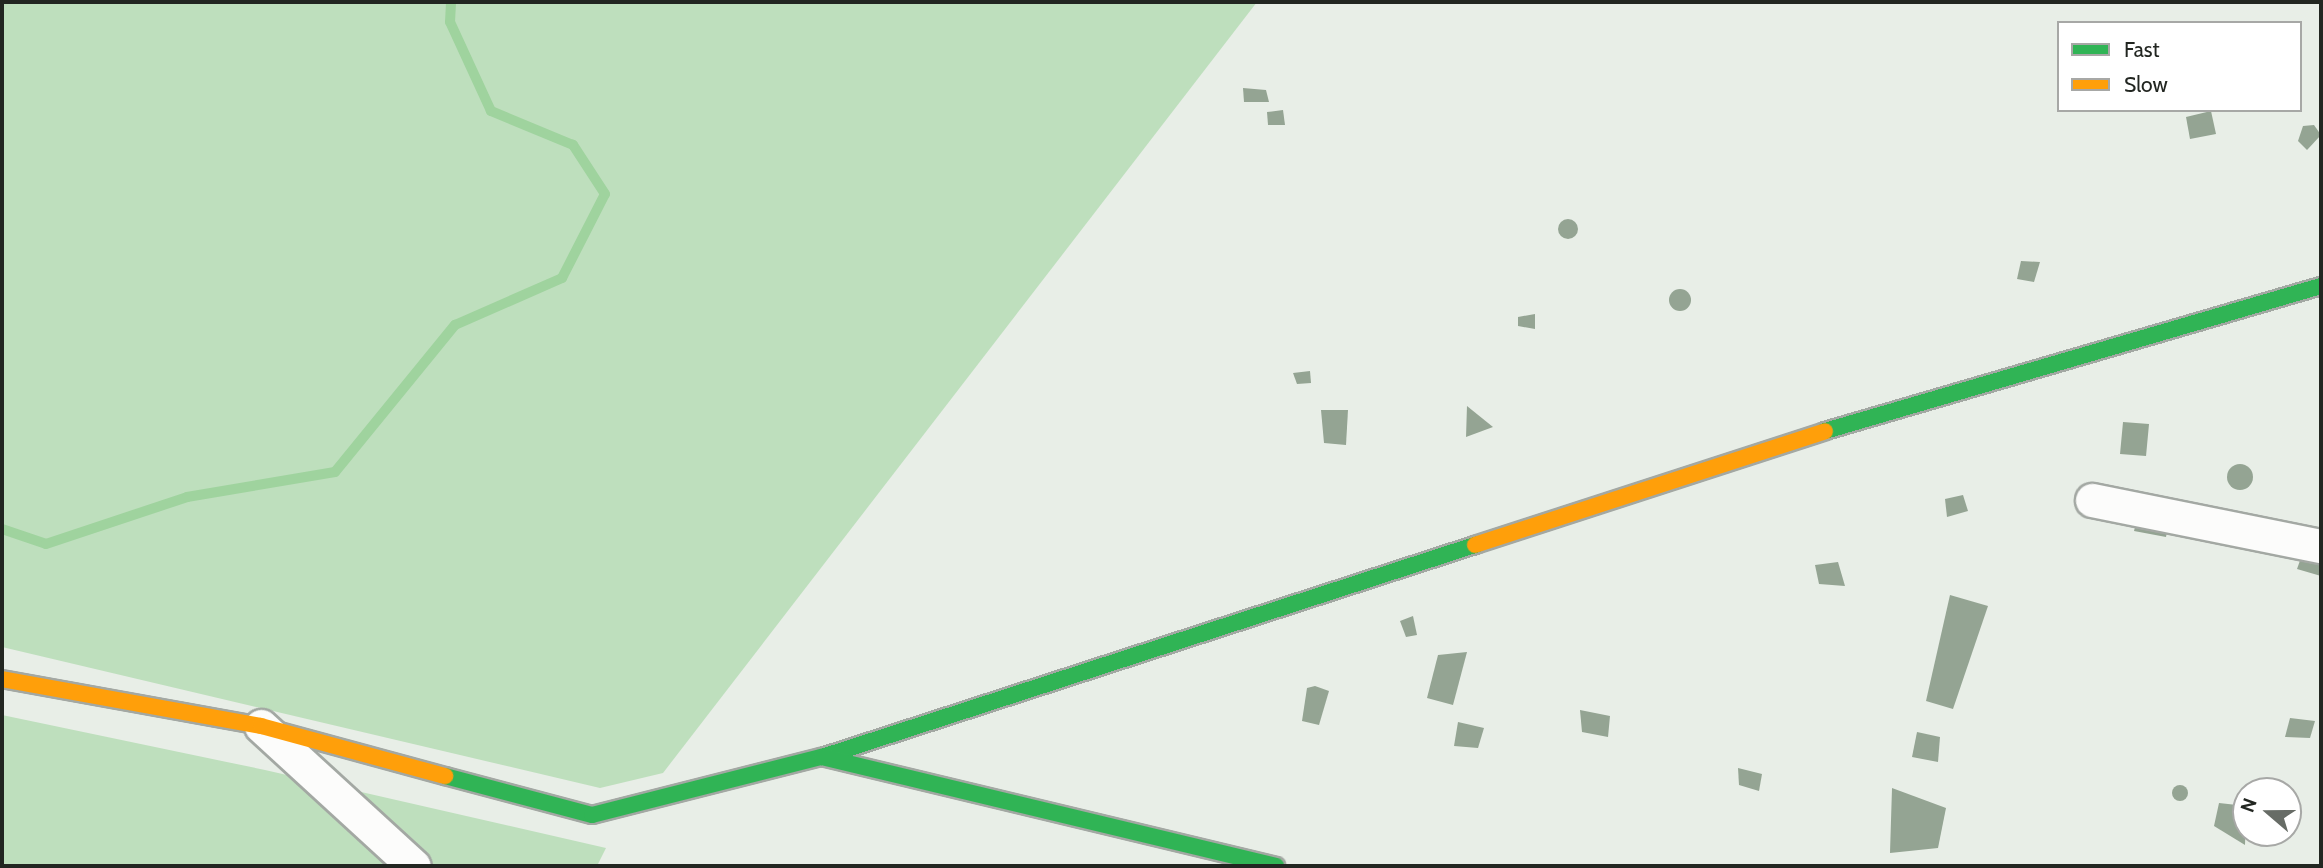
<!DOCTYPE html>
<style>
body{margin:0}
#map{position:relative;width:2323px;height:868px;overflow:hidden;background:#e8eee7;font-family:Cabin,sans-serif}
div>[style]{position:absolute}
.green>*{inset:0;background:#bedfbd}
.stream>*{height:10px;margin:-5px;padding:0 5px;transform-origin:5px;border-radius:5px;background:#9fd39e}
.building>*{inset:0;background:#94a493}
.round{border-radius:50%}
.roads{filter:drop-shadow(2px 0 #a3a8a3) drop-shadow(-2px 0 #a3a8a3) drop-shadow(0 2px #a3a8a3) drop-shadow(0 -2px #a3a8a3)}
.street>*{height:33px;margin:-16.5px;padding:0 16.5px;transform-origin:16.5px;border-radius:16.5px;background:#fcfcfb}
.fast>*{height:16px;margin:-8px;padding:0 8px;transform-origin:8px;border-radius:8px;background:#30b455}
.slow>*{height:16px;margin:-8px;padding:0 8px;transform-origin:8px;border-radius:8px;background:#ff9f0a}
span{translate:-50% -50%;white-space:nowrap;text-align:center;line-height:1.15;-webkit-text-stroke:6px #fff;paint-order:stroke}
.frame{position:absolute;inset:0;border:4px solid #222621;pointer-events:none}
.legend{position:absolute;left:2057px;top:21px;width:245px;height:91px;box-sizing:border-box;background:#fff;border:2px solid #a7a8a6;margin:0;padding:9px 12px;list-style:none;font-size:21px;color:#222621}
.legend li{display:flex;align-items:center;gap:14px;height:35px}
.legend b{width:35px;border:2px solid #a7a8a6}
.north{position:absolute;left:2232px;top:777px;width:70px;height:70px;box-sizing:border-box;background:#fff;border:2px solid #a7a8a6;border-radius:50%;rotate:290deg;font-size:19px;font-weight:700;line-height:28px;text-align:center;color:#222621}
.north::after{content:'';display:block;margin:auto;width:24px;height:32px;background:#676c66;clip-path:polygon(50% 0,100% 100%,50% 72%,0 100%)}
</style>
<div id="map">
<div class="green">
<div style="clip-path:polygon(2px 2px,1257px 2px,663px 773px,600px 788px,2px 647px)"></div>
<div style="clip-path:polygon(2px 715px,265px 770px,606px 848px,597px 866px,2px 866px)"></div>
</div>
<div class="stream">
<div style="left:2px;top:529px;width:46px;rotate:18.8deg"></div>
<div style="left:46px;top:544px;width:149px;rotate:-18.4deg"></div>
<div style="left:187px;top:497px;width:150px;rotate:-9.6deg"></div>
<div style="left:335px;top:472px;width:190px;rotate:-50.8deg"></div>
<div style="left:455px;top:325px;width:117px;rotate:-23.7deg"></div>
<div style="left:562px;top:278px;width:94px;rotate:-62.9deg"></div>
<div style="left:605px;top:194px;width:59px;rotate:-123.1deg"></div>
<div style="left:573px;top:145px;width:89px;rotate:-157.5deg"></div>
<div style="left:491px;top:111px;width:98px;rotate:-114.7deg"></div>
<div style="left:450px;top:22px;width:20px;rotate:-87deg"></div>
</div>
<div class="building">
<div style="clip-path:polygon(1243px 88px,1266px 90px,1269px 102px,1244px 102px)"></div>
<div style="clip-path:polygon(1283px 110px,1285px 125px,1268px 125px,1267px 112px)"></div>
<div style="clip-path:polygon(2211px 111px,2216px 134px,2190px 139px,2186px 117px)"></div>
<div style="clip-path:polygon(2314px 125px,2321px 135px,2307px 150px,2298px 141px,2303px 126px)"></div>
<div class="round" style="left:1558px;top:219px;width:20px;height:20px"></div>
<div style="clip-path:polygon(2021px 261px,2040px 262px,2034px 282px,2017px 279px)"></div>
<div class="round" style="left:1669px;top:289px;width:22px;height:22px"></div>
<div style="clip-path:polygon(1535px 314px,1535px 329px,1518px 326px,1518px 317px)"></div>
<div style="clip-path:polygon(1310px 371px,1311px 383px,1297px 384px,1293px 373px)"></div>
<div style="clip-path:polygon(1467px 406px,1493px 427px,1466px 437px)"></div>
<div style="clip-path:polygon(1321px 410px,1348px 410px,1346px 445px,1324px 443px)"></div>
<div style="clip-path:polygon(2123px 422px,2149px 424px,2146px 456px,2120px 454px)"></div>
<div class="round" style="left:2227px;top:464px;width:26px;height:26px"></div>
<div style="clip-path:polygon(1963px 495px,1968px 511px,1947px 517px,1945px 499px)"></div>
<div style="clip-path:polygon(2139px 512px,2170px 516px,2166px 537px,2134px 531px)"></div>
<div style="clip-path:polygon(2303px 552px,2321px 553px,2321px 576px,2297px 569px)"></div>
<div style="clip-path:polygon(1838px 562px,1845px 586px,1819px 584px,1815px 565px)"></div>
<div style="clip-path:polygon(1950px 595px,1988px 606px,1953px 709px,1926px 701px)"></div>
<div style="clip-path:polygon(1413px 616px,1417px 635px,1406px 637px,1400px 621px)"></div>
<div style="clip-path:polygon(1467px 652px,1453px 705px,1427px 698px,1438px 655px)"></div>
<div style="clip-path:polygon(1315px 686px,1329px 691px,1319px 725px,1302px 721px,1307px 688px)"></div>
<div style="clip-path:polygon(1580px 710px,1610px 716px,1608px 737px,1582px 732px)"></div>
<div style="clip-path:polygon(2290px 718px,2315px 721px,2310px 738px,2285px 737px)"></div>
<div style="clip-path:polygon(1458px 722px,1484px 728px,1478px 748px,1454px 746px)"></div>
<div style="clip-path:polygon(1917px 732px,1940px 737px,1938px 762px,1912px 757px)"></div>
<div style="clip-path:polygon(1738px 768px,1762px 774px,1759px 791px,1739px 785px)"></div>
<div class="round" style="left:2172px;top:785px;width:16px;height:16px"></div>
<div style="clip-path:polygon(1892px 788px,1946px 808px,1938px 848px,1890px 853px)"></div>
<div style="clip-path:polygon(2219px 803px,2246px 806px,2245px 845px,2214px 826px)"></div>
</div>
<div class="roads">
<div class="street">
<div style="left:2092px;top:500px;width:234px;rotate:11.4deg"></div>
<div style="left:261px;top:726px;width:207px;rotate:42.5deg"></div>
</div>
<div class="fast">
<div style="left:1825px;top:431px;width:517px;rotate:-16.3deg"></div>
<div style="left:822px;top:757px;width:687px;rotate:-17.99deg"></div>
<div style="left:445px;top:776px;width:152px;rotate:14.9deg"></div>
<div style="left:592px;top:815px;width:237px;rotate:-14.2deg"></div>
<div style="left:822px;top:757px;width:467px;rotate:13.5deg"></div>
</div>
<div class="slow">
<div style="left:1475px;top:545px;width:368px;rotate:-18deg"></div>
<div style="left:2px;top:679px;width:263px;rotate:10.3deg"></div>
<div style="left:261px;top:726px;width:191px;rotate:15.2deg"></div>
</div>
</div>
<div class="frame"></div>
<ul class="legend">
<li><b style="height:9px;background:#30b455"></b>Fast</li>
<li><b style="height:9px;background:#ff9f0a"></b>Slow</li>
</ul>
<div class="north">N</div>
</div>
